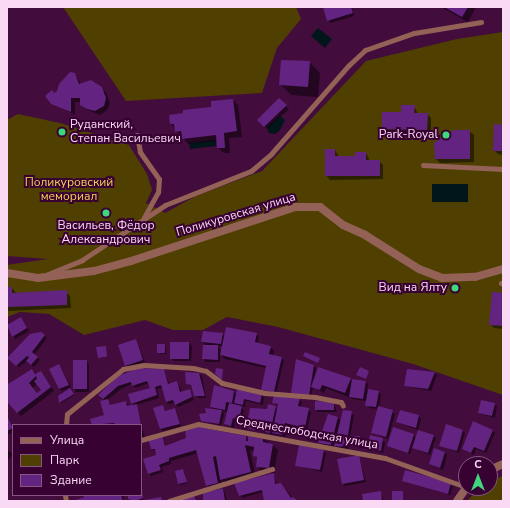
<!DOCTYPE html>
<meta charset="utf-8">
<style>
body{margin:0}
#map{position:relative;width:510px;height:508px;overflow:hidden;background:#420c3c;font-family:"Nunito Sans",sans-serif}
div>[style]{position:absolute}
.green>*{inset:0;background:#4f3f01}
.water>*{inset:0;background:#01161b}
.shadow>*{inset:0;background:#0007}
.building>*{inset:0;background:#632381}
.lane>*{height:5px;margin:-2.5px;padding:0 2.5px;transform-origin:2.5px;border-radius:2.5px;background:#946156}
.street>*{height:8px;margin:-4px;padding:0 4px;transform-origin:4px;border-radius:4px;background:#946156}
.dots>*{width:11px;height:11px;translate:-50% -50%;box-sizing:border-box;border:2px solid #370132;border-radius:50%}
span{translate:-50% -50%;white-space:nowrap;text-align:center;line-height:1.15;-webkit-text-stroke:4px #370132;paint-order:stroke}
.poi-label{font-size:12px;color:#fad9f4}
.left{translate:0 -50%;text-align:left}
.right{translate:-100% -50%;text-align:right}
.park-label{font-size:12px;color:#f7d253}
.street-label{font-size:12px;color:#fad9f4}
.frame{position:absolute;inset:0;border:8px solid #fad9f4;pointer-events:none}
.legend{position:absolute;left:12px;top:424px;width:130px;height:72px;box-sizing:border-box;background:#370132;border:1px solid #855780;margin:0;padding:5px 7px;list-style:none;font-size:12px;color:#fad9f4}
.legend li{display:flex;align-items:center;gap:8px;height:20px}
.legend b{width:20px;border:1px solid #855780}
.north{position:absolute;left:458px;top:456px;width:40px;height:40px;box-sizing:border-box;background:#370132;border:1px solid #855780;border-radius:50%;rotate:0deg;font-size:11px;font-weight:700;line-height:16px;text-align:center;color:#fad9f4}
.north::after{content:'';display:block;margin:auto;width:14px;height:18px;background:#3fd77d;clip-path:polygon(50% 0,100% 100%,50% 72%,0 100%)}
</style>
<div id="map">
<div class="green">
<div style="clip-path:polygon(63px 7px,296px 7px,301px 19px,277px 48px,262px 93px,126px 101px)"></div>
<div style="clip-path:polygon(503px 32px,503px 395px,413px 364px,278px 327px,227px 317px,203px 330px,173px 330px,145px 320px,84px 335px,49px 314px,20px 312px,7px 317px,7px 265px,48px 259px,7px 256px,7px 120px,18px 114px,60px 123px,129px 145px,147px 174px,152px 190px,146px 203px,165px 213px,196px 196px,262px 171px,366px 61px,457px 39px)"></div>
<div style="clip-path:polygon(503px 476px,503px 501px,467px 501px,479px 488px,490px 488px,490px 481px)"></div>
</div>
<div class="water">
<div style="clip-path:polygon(318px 28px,332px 39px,325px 48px,311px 36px)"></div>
<div style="clip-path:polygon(280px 116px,285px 120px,280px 130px,275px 134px,269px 133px,267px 128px)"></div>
<div style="clip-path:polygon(216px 140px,216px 146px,190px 149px,189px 143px)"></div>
<div style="clip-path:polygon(432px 184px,468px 184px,468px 202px,432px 202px)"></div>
</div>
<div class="shadow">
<div style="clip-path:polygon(324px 7px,352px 7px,354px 16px,330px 23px)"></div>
<div style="clip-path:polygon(441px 7px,476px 7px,468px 22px)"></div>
<div style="clip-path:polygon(309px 62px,320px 73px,318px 97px,291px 95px,280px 84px)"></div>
<div style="clip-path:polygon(75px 74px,81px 84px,95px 82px,106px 92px,110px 103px,107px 110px,100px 115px,86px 109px,81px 102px,75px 102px,75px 115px,52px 103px,54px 94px)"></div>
<div style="clip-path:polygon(279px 99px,289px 109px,267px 129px,258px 120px)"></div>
<div style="clip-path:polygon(233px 100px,238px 105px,242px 137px,229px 138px,230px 153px,224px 153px,218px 148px,217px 141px,188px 144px,171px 124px)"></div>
<div style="clip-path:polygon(414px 106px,418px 114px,427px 114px,431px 118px,431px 133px,387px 133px,383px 129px)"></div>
<div style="clip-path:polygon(503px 126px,503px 155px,498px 154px,494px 150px)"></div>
<div style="clip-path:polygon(469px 131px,474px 135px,474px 162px,440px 163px,436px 159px)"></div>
<div style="clip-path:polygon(326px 150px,335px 150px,339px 157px,356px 157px,366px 153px,370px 161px,379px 161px,383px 165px,383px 179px,330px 180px,326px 175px)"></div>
<div style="clip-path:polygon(7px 288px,12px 288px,16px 293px,66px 292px,70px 296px,71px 308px,7px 311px)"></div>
<div style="clip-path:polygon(503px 294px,503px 329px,494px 328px,490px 324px)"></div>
<div style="clip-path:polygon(21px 318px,29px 331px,15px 339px,7px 326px)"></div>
<div style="clip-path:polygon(41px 333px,47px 338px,34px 355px,40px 360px,34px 367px,27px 361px,19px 367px,7px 357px)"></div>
<div style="clip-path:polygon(evenodd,222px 334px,225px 337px,256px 334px,259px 337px,257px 344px,267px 355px,271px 348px,274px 350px,273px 356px,284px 360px,276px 394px,264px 392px,266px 368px,225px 359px,220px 354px,220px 362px,206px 362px,203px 359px,207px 346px,202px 342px,222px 334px,217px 346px,223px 346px,221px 354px,220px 349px,217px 346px)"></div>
<div style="clip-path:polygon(136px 340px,145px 362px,129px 368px,126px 365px)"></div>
<div style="clip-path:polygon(171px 343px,189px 343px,192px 346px,191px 361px,174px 361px,171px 358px)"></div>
<div style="clip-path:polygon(158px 345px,166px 346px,166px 354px,158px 353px)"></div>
<div style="clip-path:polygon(98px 348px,105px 348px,107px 358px,98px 358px)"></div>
<div style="clip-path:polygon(86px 361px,89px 364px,89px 392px,76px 392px,74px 389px)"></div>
<div style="clip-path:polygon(59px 365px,71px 387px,62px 391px,59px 389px)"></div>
<div style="clip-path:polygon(313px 365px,316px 368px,315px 377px,366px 382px,368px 384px,367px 390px,379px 392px,381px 395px,379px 408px,395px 414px,388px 439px,372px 433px,378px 409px,369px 408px,367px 401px,353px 399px,326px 388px,324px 393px,313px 387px,311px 398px,294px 395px)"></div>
<div style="clip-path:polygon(evenodd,142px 367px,164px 370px,169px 384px,177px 382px,182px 392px,189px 390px,194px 400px,178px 407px,175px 403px,169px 404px,167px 402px,163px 388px,157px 389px,159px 398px,136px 405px,145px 438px,141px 439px,141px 425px,93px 425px,92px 419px,105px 416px,106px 401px,99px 395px,142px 367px,149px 383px,151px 389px,132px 403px,135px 406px,129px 407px,126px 402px,111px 406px,107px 400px,121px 389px,132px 384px,135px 388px,149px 383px)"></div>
<div style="clip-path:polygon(evenodd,32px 370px,37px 374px,41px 372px,54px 391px,21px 416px,10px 404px,7px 405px,7px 390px,9px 385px,32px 370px,37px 383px,42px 390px,37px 394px,33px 388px,37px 383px)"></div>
<div style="clip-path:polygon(434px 373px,437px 375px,431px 391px,405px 386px)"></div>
<div style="clip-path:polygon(199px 374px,202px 376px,206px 398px,198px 398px,193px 387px,187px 384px)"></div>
<div style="clip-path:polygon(71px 390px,74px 395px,61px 403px,59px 396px)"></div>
<div style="clip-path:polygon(238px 390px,262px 395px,264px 398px,263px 405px,246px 401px,245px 407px,240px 406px,244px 410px,241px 422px,235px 420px,234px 428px,225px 424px,228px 412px,222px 411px,224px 414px,221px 426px,202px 420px,215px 410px,211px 406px,234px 392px,237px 395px)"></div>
<div style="clip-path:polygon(299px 399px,302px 402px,300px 408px,311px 412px,307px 430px,288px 425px,285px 437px,247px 428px,268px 411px,275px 407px,278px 410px,279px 406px,273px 402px)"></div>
<div style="clip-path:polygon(482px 401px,497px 406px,495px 418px,479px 413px)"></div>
<div style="clip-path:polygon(334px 403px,337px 412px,318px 412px,316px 410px)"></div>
<div style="clip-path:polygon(163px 406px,166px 412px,175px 409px,177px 412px,181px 426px,163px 431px,161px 429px)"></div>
<div style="clip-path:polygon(344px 411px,354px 415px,350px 437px,360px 437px,361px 447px,349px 444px,348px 449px,338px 448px,334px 445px,333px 447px,322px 445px,319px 443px,338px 418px,341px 421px)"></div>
<div style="clip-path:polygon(419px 416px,421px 419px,418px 430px,397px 422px)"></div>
<div style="clip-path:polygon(7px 417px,13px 427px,13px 432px,7px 435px)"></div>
<div style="clip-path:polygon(204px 427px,245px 437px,249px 441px,263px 439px,273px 445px,278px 450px,274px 473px,263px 472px,257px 466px,258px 459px,254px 455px,255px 451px,250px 450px,256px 478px,273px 474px,277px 485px,281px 484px,295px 501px,265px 501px,263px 492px,242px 498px,235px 482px,227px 485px,221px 479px,227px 501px,204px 501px,213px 491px,207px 485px,198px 453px,171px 461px,171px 464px,161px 467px,163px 472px,151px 476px,149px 473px,158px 456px,156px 451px,152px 449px,162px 436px,166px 446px,188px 438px,186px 429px)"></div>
<div style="clip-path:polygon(462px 430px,465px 433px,459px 453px,440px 445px)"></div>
<div style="clip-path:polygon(492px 430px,495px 433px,486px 453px,476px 449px,474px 455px,463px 449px)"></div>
<div style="clip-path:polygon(413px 435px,416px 438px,433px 436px,436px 438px,430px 455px,412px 447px,410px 454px,389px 446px)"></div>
<div style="clip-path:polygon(370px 436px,385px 442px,383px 453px,368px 448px)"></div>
<div style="clip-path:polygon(7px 450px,13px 454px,7px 461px)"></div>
<div style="clip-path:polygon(323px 451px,326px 453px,322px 472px,296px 465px)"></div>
<div style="clip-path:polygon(445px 452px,447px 455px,443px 470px,430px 464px)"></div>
<div style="clip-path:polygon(358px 456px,366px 482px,345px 486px,343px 483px)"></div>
<div style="clip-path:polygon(141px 470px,143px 476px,141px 477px)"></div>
<div style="clip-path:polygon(184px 471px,187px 483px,180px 485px,176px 472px)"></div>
<div style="clip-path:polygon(403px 480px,450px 484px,453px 487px,450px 495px)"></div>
<div style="clip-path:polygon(141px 492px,143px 501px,132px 501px,130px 495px,141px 495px)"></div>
<div style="clip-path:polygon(380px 492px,384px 501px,364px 501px)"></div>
<div style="clip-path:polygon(87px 495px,126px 495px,123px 495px,124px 501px,75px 501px)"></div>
</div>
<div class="building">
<div style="clip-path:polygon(323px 7px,351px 7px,353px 13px,327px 21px)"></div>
<div style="clip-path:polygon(444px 7px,468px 7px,462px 17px)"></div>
<div style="clip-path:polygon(281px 60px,310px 61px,308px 87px,279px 85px)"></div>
<div style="clip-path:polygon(70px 72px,75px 73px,79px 84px,91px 80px,102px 87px,106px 98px,104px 106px,95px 111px,87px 109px,80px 105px,80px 98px,71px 98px,71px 112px,51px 104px,45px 96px,52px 90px,54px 93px,57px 91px,59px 84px)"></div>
<div style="clip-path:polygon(279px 98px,287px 105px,264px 127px,257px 120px)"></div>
<div style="clip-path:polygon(233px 99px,237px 131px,224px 133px,225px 148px,217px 148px,216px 135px,182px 139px,181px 131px,175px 132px,174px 124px,170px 124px,169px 115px,183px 113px,183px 110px,211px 107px,211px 101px)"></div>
<div style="clip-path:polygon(401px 105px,415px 105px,414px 113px,428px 113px,427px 130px,382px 129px,382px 112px,401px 112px)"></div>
<div style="clip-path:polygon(494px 124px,503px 125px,503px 151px,493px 151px)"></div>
<div style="clip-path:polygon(454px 130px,470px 130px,470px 159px,435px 159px,434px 143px)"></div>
<div style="clip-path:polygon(325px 149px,335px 149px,335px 156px,355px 156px,355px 152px,366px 152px,366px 160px,380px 160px,380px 176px,325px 176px)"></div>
<div style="clip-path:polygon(7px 287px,12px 287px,12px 293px,67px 290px,67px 305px,7px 307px)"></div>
<div style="clip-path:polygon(492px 292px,503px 293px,503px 326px,489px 325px)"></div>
<div style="clip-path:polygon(21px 317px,27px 328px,12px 337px,7px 325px)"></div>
<div style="clip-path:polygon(226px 327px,257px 333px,255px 342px,271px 346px,269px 354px,282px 357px,274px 392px,261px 390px,266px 366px,220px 355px)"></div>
<div style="clip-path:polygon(203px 331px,223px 333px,221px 344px,201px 342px)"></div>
<div style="clip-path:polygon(41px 332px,45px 335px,32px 352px,38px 357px,31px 365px,26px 361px,29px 357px,27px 356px,16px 366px,7px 358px,30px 334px)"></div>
<div style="clip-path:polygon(136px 339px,143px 360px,125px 366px,118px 345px)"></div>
<div style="clip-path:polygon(170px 342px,189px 342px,189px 359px,170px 359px)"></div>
<div style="clip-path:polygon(157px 344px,165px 344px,165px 353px,157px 353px)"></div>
<div style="clip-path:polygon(203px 345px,218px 345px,218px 360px,202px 359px)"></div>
<div style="clip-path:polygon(106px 346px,107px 357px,98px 358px,96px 347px)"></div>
<div style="clip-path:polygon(305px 352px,320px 358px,318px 363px,303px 356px)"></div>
<div style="clip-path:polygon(296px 359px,314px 365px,309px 396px,291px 393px)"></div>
<div style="clip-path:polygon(73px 360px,87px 360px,87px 389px,73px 389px)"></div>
<div style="clip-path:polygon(59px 364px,69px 385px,59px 389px,49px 369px)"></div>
<div style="clip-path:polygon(143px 366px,143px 368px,164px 369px,168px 384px,177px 381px,180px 392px,190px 389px,192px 397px,175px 405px,173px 400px,166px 402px,161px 385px,155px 387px,157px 395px,131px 404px,128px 394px,150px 388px,147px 381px,132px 386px,131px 382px,118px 386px,103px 399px,98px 395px,118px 376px)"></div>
<div style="clip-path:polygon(318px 367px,351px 378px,345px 393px,322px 385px,320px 390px,311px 387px)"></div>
<div style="clip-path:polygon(360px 367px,369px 371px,366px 379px,356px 375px)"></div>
<div style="clip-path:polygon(216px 368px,223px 369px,222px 380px,215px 374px)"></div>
<div style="clip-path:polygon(evenodd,32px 369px,35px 374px,41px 371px,51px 387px,17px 413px,7px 402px,8px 384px,32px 369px,36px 376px,37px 379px,34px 381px,41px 390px,37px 393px,29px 383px,36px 376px)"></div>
<div style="clip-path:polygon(407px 369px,435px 372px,428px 389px,404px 386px)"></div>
<div style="clip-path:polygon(185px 372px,199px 373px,205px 396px,194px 396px,191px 385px,186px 384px)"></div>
<div style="clip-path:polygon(352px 379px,366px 381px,363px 399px,349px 397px)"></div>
<div style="clip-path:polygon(214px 385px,234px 391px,232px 403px,226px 402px,225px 410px,210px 407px)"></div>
<div style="clip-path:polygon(70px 388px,74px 394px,59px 403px,58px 396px)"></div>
<div style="clip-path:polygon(237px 389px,262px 394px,260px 403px,244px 399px,243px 405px,234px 403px)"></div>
<div style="clip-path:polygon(368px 389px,379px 391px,376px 407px,365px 406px)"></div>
<div style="clip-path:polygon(274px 395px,300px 398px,298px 406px,309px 408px,305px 428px,285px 423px,282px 435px,272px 433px,278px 404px,272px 403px)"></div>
<div style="clip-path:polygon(108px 399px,110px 405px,126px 401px,127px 406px,137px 404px,141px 425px,115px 425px,114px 423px,92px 425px,90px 419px,104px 415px,100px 401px)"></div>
<div style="clip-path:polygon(481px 400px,495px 403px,492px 416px,478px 413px)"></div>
<div style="clip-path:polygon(315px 401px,334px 402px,334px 410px,315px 410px)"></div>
<div style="clip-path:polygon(229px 403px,242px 406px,239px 420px,233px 418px,231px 426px,224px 424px)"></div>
<div style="clip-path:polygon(268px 404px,276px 406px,270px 433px,246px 428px,250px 408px,267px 409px)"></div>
<div style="clip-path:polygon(163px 405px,165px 411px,175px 408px,180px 424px,160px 429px,153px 408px)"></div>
<div style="clip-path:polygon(378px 406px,393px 410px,386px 437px,371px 433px)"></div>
<div style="clip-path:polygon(205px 408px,222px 410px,219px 424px,201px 421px,199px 414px,206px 413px)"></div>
<div style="clip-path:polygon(343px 410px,352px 411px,346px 447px,334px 446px)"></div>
<div style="clip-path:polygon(400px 410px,419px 415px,416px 428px,396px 422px)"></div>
<div style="clip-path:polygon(328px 414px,338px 417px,331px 445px,318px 443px)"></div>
<div style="clip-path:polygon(7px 416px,13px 428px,7px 431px)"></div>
<div style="clip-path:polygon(473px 421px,493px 430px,484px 451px,474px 447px,471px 453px,462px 449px)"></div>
<div style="clip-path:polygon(446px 424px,463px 430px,457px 451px,439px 446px)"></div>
<div style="clip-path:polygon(194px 426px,246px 436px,246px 441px,248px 441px,248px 436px,263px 439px,263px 442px,273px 444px,269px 468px,256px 467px,257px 457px,253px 456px,254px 447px,245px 445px,251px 472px,220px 480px,216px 456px,213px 457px,218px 483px,206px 486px,196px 450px,169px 458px,169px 461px,159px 465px,161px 470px,148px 474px,143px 459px,156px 455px,155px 449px,151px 449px,148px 439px,162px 435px,165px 446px,186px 438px,185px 428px)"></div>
<div style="clip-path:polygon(393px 427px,414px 434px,408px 453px,387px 446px)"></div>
<div style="clip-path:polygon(418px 430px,434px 435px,428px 453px,412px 448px)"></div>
<div style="clip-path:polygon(370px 435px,383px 438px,381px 451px,367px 448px)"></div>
<div style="clip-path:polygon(349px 436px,360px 436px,360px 446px,349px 446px)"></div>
<div style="clip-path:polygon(299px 445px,324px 450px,320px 470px,295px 466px)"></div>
<div style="clip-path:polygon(434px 448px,445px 452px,440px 468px,429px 464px)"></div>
<div style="clip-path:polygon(359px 455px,364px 480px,342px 484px,337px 459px)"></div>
<div style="clip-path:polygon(183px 469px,187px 482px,178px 484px,175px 471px)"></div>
<div style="clip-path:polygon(405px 470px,451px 483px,448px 494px,402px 481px)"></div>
<div style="clip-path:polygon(274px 473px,275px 484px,281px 483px,291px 498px,293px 497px,298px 501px,264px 501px,262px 490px,239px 496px,234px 483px)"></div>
<div style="clip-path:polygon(223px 488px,225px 501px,203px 501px,203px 493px)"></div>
<div style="clip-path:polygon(142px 490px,143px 498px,135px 501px,128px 499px,128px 495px,141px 495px)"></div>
<div style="clip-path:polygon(381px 491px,382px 501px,363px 501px,362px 494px)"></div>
<div style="clip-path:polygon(392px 491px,403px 491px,403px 501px,392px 501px)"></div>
<div style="clip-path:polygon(83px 495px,121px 495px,123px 501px,73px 501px,84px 497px)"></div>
<div style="clip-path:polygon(194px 495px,196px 501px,175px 501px)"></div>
<div style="clip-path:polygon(161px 497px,162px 501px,144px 501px,144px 500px)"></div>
</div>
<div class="lane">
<div style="left:137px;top:135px;width:17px;rotate:80deg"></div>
<div style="left:140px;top:152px;width:33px;rotate:55deg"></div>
<div style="left:159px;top:179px;width:13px;rotate:94deg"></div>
<div style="left:158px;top:192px;width:29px;rotate:119deg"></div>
<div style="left:423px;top:165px;width:80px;rotate:2.9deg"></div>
<div style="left:48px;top:274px;width:37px;rotate:-22deg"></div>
<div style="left:82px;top:260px;width:100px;rotate:-33.5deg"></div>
<div style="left:165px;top:205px;width:92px;rotate:-21.6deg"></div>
<div style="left:251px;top:171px;width:26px;rotate:-40deg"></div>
<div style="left:271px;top:154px;width:118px;rotate:-48.8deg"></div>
<div style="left:349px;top:65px;width:22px;rotate:-43deg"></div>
<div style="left:365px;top:50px;width:52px;rotate:-19.1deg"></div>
<div style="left:414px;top:33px;width:68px;rotate:-9.3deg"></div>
<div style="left:503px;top:282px;width:2px;rotate:153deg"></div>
<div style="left:501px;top:283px;width:2px;rotate:27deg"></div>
<div style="left:66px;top:425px;width:11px;rotate:-85deg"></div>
<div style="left:67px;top:414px;width:72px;rotate:-38.8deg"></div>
<div style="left:123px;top:369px;width:21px;rotate:-11deg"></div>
<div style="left:144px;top:365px;width:49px;rotate:3.5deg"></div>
<div style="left:193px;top:368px;width:13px;rotate:13deg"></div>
<div style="left:206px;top:371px;width:20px;rotate:37deg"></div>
<div style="left:222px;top:383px;width:44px;rotate:13.1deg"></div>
<div style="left:265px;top:393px;width:50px;rotate:4.6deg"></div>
<div style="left:315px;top:397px;width:26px;rotate:11deg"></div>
<div style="left:341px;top:402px;width:4px;rotate:63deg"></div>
<div style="left:141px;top:440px;width:59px;rotate:-15.7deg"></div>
<div style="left:198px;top:424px;width:190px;rotate:10.3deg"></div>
<div style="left:385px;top:458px;width:86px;rotate:19.7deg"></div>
<div style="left:65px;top:495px;width:6px;rotate:81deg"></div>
<div style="left:169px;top:501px;width:108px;rotate:-17.3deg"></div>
</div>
<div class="street">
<div style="left:7px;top:273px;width:31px;rotate:9deg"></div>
<div style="left:38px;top:278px;width:56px;rotate:-7.1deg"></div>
<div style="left:94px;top:271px;width:38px;rotate:-15deg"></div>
<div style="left:131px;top:261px;width:173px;rotate:-18.2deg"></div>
<div style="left:295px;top:207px;width:25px"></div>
<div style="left:320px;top:207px;width:29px;rotate:38deg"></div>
<div style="left:343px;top:225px;width:24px;rotate:24deg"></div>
<div style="left:365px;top:235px;width:64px;rotate:32.2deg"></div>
<div style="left:419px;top:269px;width:25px;rotate:21deg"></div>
<div style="left:442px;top:278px;width:33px;rotate:-2deg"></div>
<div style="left:475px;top:277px;width:29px;rotate:-16deg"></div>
<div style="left:490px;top:470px;width:14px;rotate:-25deg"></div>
<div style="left:457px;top:501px;width:16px;rotate:-55deg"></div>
</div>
<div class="dots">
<div style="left:62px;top:132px;background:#3fd77d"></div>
<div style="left:446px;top:135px;background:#3fd77d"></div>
<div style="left:106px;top:213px;background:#3fd77d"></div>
<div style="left:455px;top:288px;background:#3fd77d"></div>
</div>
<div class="poi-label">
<span class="left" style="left:70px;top:132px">Руданский,<br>Степан Васильевич</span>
<span class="right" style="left:438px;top:135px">Park-Royal</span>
<span style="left:106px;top:233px">Васильев, Фёдор<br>Александрович</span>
<span class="right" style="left:447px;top:288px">Вид на Ялту</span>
</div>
<div class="park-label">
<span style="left:69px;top:190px">Поликуровский<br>мемориал</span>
</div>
<div class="street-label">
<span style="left:236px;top:215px;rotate:-17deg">Поликуровская улица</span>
<span style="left:307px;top:433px;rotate:10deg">Среднеслободская улица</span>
</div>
<div class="frame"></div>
<ul class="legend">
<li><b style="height:5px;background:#946156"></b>Улица</li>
<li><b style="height:11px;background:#4f3f01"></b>Парк</li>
<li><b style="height:11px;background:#632381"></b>Здание</li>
</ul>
<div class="north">С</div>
</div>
